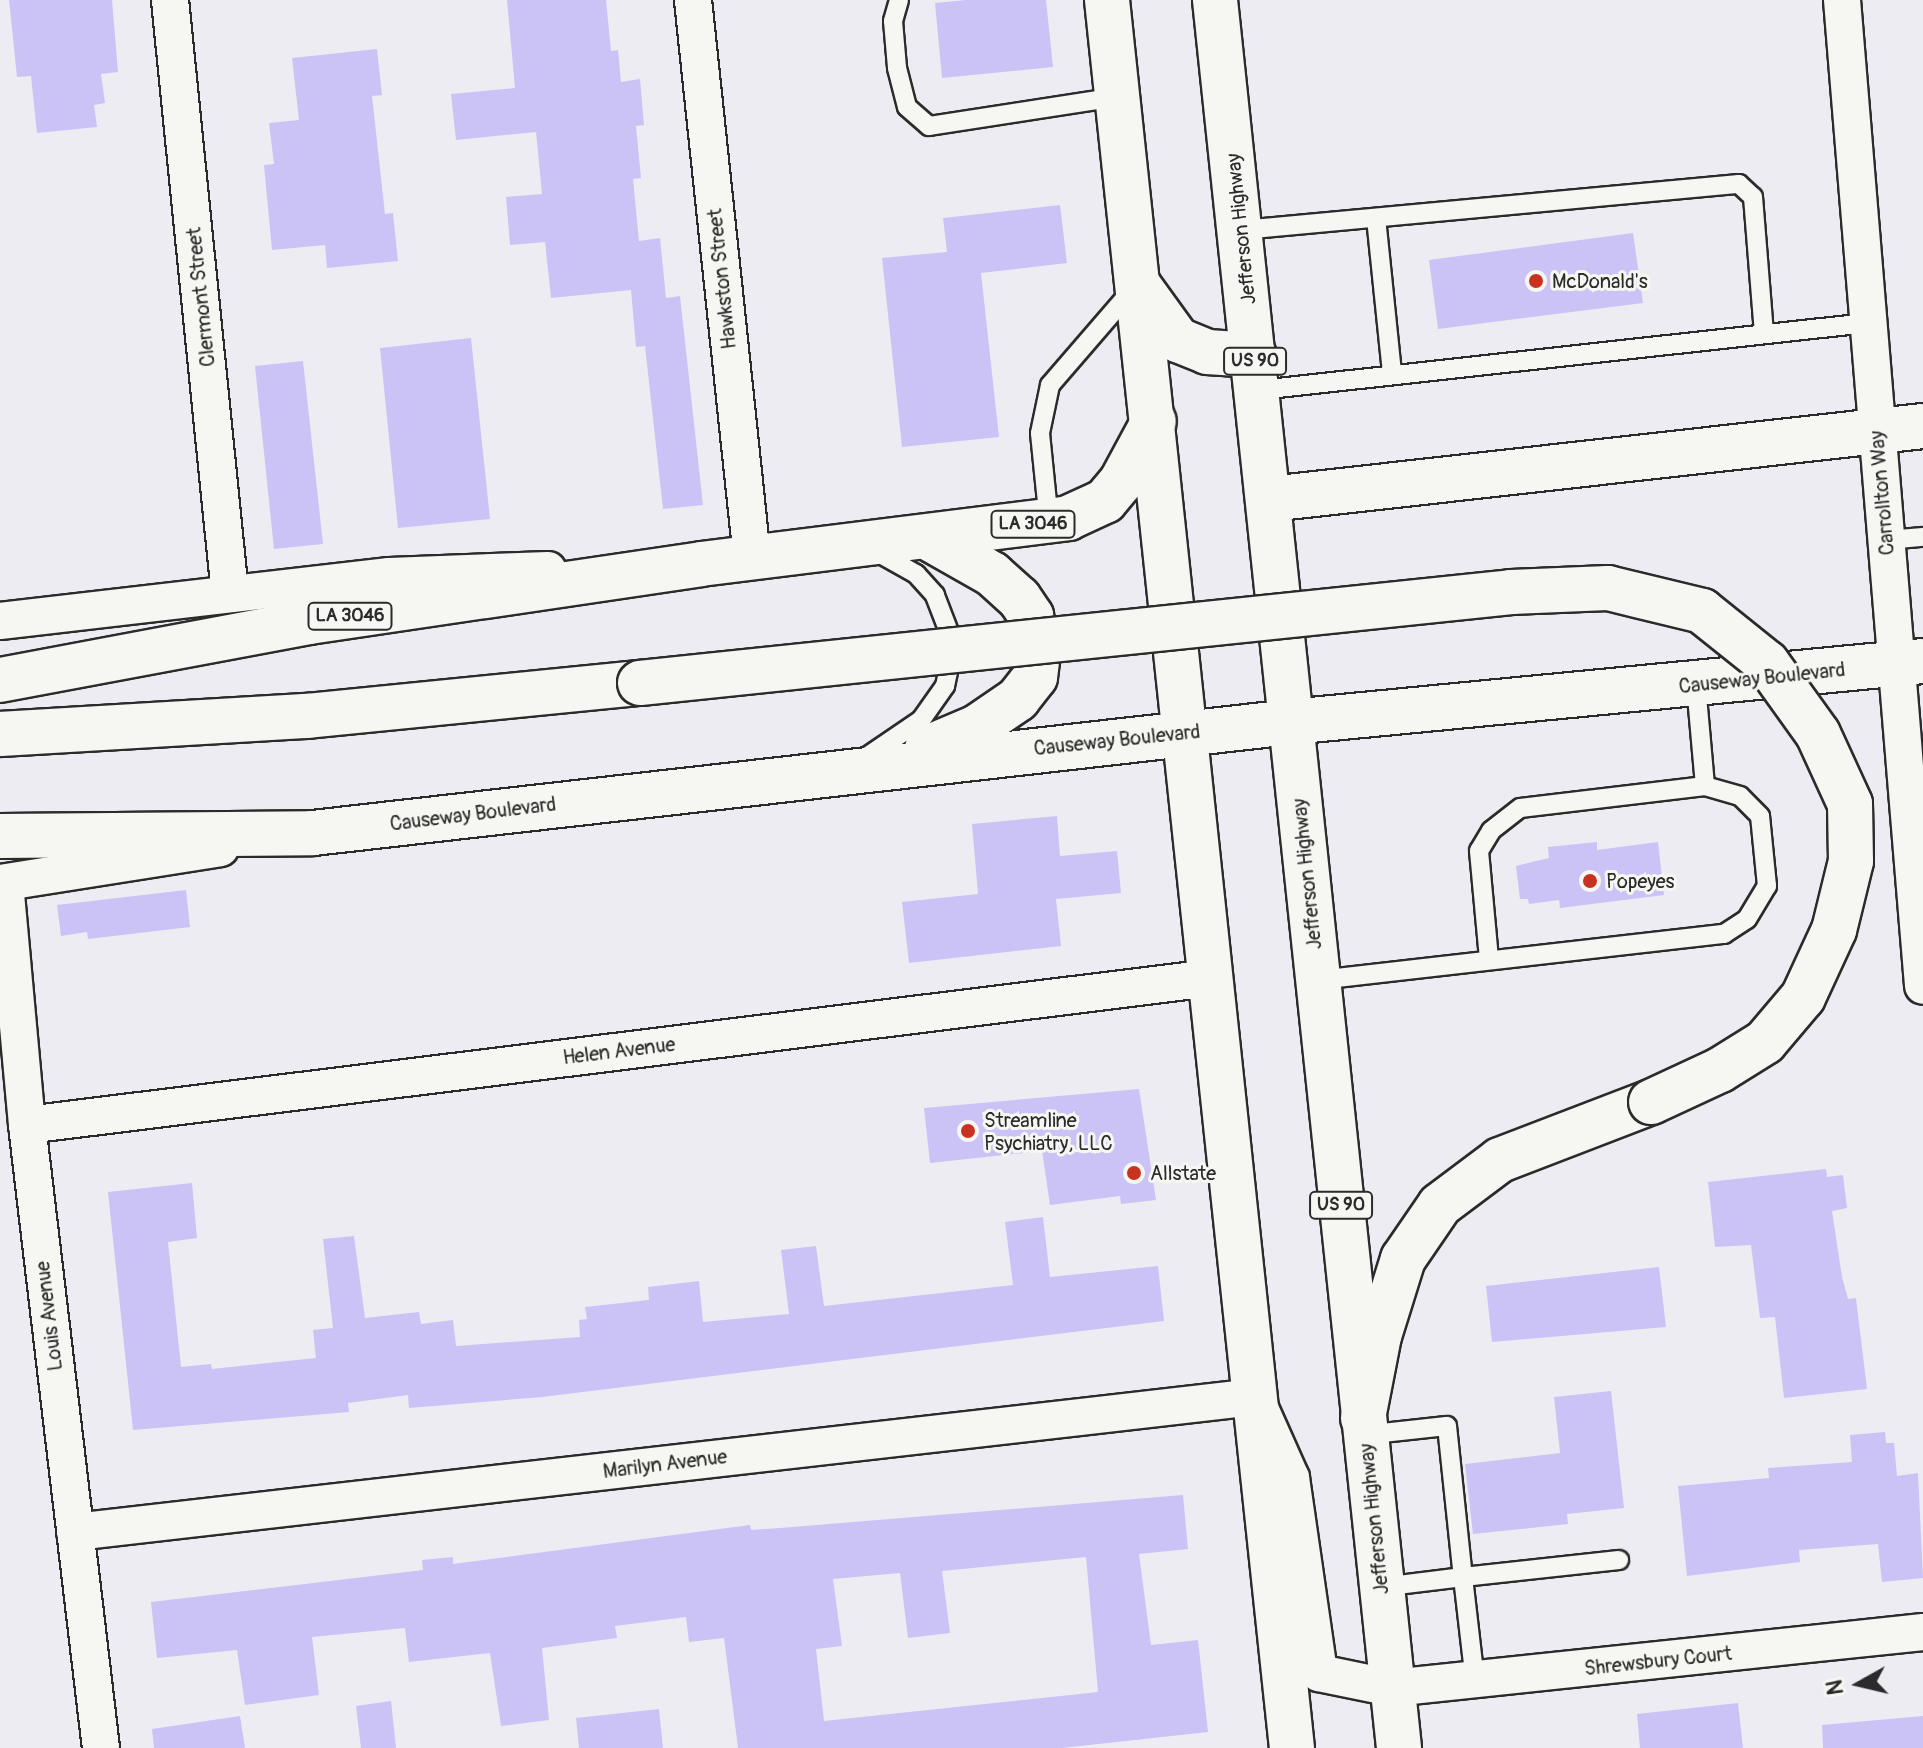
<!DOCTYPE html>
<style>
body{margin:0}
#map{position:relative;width:1923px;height:1748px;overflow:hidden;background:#edecf3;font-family:Pangolin,sans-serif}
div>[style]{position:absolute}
.building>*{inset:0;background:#cbc3f6}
.roads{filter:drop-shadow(2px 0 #2b2b2b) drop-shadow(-2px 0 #2b2b2b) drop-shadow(0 2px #2b2b2b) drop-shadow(0 -2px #2b2b2b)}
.lane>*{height:18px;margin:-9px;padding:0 9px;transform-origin:9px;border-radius:9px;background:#f6f6f2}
.street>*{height:36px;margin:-18px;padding:0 18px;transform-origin:18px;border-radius:18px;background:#f6f6f2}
.secondary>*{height:44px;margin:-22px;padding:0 22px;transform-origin:22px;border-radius:22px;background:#f6f6f2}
.primary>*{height:44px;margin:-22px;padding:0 22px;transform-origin:22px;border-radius:22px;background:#f6f6f2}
.highway>*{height:44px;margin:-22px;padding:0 22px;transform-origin:22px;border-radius:22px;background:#f6f6f2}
.bridges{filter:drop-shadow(2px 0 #2b2b2b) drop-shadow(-2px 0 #2b2b2b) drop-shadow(0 2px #2b2b2b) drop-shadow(0 -2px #2b2b2b)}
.highway-bridge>*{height:44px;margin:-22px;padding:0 22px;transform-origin:22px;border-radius:22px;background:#f6f6f2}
.dots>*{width:22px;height:22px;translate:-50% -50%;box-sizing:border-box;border:4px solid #f6f6f2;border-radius:50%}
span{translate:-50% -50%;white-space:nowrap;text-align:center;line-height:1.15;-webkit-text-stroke:6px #f6f6f2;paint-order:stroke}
.shield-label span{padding:2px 6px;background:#f6f6f2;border:2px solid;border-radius:6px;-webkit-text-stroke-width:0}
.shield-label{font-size:18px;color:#2b2b2b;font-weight:700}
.street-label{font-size:20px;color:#2b2b2b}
.poi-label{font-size:20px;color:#2b2b2b}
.left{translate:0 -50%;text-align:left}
.north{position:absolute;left:1819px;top:1644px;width:80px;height:80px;-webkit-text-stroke:6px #f6f6f2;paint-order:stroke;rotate:262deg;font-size:22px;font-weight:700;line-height:32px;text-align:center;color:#2b2b2b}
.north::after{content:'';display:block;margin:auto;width:28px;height:36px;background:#2b2b2b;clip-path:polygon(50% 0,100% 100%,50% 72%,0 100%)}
</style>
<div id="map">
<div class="building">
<div style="clip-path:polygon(9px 0,112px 0,118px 72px,101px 74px,105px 103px,94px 105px,97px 127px,37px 133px,31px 76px,17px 77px)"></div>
<div style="clip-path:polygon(507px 0,606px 0,611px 51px,618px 50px,621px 82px,640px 79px,644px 125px,636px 126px,641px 178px,633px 179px,639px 241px,660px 238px,666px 298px,680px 296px,703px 505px,663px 509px,645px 346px,636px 347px,631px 290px,551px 298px,545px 242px,510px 245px,506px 197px,542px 194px,536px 132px,456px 140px,451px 94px,515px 88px)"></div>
<div style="clip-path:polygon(966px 0,1046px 0,1053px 67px,942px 78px,935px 3px)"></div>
<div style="clip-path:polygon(377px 49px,382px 95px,372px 96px,385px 214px,393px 213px,398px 261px,327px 268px,325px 245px,272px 250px,264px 165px,274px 164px,269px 123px,299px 120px,292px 58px)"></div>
<div style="clip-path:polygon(1060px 205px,1067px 263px,981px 273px,999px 437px,902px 447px,882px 258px,947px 252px,943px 218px)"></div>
<div style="clip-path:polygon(1633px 233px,1643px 303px,1438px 329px,1429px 260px)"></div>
<div style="clip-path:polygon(471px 338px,490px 519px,398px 528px,380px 348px)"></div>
<div style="clip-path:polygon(303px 361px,323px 544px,274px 549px,255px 366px)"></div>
<div style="clip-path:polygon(1057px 816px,1060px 856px,1117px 851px,1121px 893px,1056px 899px,1061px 946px,909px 963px,902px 902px,978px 894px,972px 824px)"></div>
<div style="clip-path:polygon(1597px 842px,1597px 850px,1658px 842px,1664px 895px,1560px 908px,1559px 900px,1529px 904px,1528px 899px,1520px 899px,1516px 866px,1549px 858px,1548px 847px)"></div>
<div style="clip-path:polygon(186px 890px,190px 927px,88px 939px,87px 932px,61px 936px,57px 905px)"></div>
<div style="clip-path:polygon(1139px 1089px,1156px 1200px,1121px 1204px,1120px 1196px,1050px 1205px,1042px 1151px,930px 1163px,924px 1108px)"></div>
<div style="clip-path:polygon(1826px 1169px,1827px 1177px,1843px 1175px,1847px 1208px,1832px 1211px,1842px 1277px,1848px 1299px,1856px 1298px,1867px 1389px,1784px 1398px,1775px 1317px,1760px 1318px,1751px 1245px,1715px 1247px,1708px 1182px)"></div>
<div style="clip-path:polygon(192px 1183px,197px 1238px,168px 1242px,181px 1367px,211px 1364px,212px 1369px,316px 1358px,313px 1330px,333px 1328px,323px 1239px,354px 1236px,365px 1318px,419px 1312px,421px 1324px,453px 1320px,456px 1346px,580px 1337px,579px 1320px,587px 1319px,585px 1307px,649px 1300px,648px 1287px,699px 1281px,703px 1322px,789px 1314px,781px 1250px,816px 1246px,824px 1306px,1013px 1285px,1005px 1222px,1043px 1217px,1050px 1277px,1158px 1266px,1164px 1321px,542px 1397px,409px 1408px,408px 1395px,348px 1403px,349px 1412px,133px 1430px,108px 1192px)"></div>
<div style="clip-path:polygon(1659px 1267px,1666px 1327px,1492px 1342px,1486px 1286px)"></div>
<div style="clip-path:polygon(1611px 1391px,1624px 1508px,1567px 1514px,1568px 1524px,1473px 1534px,1465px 1464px,1560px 1453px,1554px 1397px)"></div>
<div style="clip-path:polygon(1885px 1432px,1886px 1443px,1894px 1443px,1897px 1476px,1918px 1473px,1923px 1578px,1882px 1582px,1878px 1544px,1799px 1550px,1800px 1562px,1687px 1576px,1678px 1486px,1769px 1478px,1768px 1468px,1852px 1462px,1850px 1435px)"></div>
<div style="clip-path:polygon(evenodd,1183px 1495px,1188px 1549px,1139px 1554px,1151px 1645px,1198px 1640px,1208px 1732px,1062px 1748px,738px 1748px,724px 1638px,689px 1642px,686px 1617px,615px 1626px,617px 1638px,542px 1648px,549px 1720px,501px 1726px,490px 1653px,409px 1662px,405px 1628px,312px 1637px,319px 1695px,245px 1705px,237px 1650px,157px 1658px,151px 1602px,423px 1570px,422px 1560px,453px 1557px,453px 1564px,750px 1525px,751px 1530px,780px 1528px,1183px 1495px,1086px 1557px,1098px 1692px,824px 1721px,816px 1649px,842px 1646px,833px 1579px,900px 1573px,908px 1638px,950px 1633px,942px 1571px,1086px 1557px)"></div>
<div style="clip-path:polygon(391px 1701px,396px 1748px,361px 1748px,356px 1706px)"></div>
<div style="clip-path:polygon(1738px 1703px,1743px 1748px,1640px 1748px,1637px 1714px)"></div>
<div style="clip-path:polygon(659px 1709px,663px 1748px,579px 1748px,576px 1718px)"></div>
<div style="clip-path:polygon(240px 1716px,245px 1748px,154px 1748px,152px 1729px)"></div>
<div style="clip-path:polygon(1923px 1716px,1923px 1748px,1823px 1748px,1822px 1725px)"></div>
</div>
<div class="roads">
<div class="lane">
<div style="left:899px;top:0;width:22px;rotate:106deg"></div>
<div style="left:893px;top:21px;width:47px;rotate:85.1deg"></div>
<div style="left:897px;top:68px;width:40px;rotate:75.6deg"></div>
<div style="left:907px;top:107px;width:29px;rotate:41deg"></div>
<div style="left:929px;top:126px;width:190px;rotate:-8.8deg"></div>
<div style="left:1376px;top:218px;width:156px;rotate:84.1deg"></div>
<div style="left:1242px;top:230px;width:499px;rotate:-5.3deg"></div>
<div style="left:1739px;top:184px;width:19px;rotate:43deg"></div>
<div style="left:1753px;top:197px;width:136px;rotate:85.4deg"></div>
<div style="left:1260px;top:390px;width:611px;rotate:-6.3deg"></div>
<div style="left:1049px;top:522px;width:89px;rotate:-95.8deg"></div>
<div style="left:1040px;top:433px;width:49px;rotate:-78.2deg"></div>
<div style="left:1050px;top:385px;width:127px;rotate:-49.2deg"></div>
<div style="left:1887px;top:540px;width:36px;rotate:-5deg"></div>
<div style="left:1696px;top:685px;width:101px;rotate:84.9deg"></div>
<div style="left:868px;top:756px;width:64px;rotate:-34.2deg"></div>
<div style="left:921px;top:720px;width:42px;rotate:-54.8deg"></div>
<div style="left:945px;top:686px;width:24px;rotate:-78deg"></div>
<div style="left:950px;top:663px;width:31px;rotate:-92deg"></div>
<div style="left:949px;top:632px;width:40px;rotate:-111deg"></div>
<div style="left:935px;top:595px;width:28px;rotate:-132deg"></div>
<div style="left:916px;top:574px;width:45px;rotate:-150.6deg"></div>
<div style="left:1319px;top:980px;width:408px;rotate:-6.5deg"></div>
<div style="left:1724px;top:934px;width:27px;rotate:-33deg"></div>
<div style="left:1747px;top:919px;width:39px;rotate:-59deg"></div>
<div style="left:1767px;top:886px;width:70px;rotate:-95.7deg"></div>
<div style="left:1760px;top:816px;width:28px;rotate:-135deg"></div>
<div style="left:1740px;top:796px;width:36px;rotate:-164deg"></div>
<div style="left:1705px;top:786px;width:186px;rotate:173.2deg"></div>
<div style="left:1520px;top:808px;width:37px;rotate:142deg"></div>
<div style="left:1491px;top:831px;width:23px;rotate:121deg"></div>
<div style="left:1479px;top:851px;width:108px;rotate:84.7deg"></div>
<div style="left:1364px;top:1435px;width:83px;rotate:-6.2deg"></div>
<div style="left:1447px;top:1426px;width:152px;rotate:84deg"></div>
<div style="left:1463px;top:1577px;width:83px;rotate:173deg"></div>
<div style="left:1475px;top:1681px;width:105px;rotate:-96.6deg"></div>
<div style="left:1463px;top:1577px;width:157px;rotate:-6.2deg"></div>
</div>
<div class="street">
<div style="left:170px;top:0;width:597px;rotate:84.23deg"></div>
<div style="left:693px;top:0;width:561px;rotate:83.96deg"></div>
<div style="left:1842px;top:0;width:989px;rotate:85.3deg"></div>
<div style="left:0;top:621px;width:392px;rotate:-6.6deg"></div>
<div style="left:389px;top:576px;width:159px;rotate:-2.2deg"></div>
<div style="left:0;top:883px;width:223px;rotate:-9deg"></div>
<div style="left:5px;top:883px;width:243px;rotate:84.8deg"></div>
<div style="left:27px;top:1125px;width:627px;rotate:83.23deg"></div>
<div style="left:27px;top:1125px;width:1193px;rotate:-7.08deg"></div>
<div style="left:75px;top:1532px;width:1188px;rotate:-6.53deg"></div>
<div style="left:1255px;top:1397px;width:89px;rotate:66deg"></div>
<div style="left:1291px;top:1478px;width:197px;rotate:81.8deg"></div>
<div style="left:1319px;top:1673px;width:75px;rotate:11.6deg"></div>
<div style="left:1392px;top:1688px;width:534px;rotate:-6.02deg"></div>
</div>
<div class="secondary">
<div style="left:1270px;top:499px;width:657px;rotate:-6.38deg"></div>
<div style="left:1290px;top:722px;width:636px;rotate:-5.5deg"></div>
</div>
<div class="primary">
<div style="left:1107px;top:0;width:1758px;rotate:83.96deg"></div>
<div style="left:1215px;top:0;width:1758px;rotate:83.99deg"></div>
<div style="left:1139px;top:286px;width:67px;rotate:54.2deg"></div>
<div style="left:1178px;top:340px;width:31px;rotate:22deg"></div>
<div style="left:1207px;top:352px;width:47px;rotate:3.7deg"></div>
</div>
<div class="highway">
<div style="left:927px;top:537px;width:75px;rotate:29.6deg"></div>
<div style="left:992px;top:574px;width:36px;rotate:42deg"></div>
<div style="left:1019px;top:598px;width:22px;rotate:56deg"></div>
<div style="left:1031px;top:616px;width:38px;rotate:79deg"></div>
<div style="left:1038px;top:653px;width:24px;rotate:97deg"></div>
<div style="left:1035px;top:677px;width:28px;rotate:128deg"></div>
<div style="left:1018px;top:699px;width:50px;rotate:145.7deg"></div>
<div style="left:977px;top:727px;width:54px;rotate:157.2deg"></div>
<div style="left:0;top:680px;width:314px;rotate:-10.6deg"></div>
<div style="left:309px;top:622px;width:396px;rotate:-8.4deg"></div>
<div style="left:701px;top:564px;width:370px;rotate:-7.1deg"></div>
<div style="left:1068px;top:518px;width:41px;rotate:-24.7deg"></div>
<div style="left:1105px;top:501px;width:25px;rotate:-50deg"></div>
<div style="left:1121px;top:482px;width:69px;rotate:-61.6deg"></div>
<div style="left:0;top:734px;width:308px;rotate:-3.4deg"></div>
<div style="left:307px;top:716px;width:335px;rotate:-5.7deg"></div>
<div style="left:0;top:836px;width:313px;rotate:-0.5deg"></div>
<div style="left:313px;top:833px;width:983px;rotate:-6.48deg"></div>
<div style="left:1363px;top:1418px;width:84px;rotate:-79deg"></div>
<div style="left:1379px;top:1336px;width:81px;rotate:-72.7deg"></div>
<div style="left:1403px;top:1259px;width:65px;rotate:-55.6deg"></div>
<div style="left:1440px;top:1205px;width:75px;rotate:-36.9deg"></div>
<div style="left:1500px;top:1160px;width:162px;rotate:-21deg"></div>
</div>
</div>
<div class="bridges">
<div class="highway-bridge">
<div style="left:640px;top:683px;width:876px;rotate:-5.96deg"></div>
<div style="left:1511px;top:592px;width:97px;rotate:-2.4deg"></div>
<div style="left:1608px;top:588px;width:97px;rotate:13.7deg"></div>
<div style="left:1702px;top:611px;width:83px;rotate:38.7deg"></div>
<div style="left:1767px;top:663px;width:87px;rotate:54.3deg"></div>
<div style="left:1818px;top:734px;width:77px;rotate:65.4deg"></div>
<div style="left:1850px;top:804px;width:57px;rotate:89deg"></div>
<div style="left:1851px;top:861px;width:71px;rotate:103.8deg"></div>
<div style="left:1834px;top:930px;width:74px;rotate:114.8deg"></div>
<div style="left:1803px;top:997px;width:59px;rotate:130.2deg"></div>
<div style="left:1765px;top:1042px;width:53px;rotate:148.1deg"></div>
<div style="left:1720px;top:1070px;width:76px;rotate:155.1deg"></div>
</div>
</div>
<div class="dots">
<div style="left:1536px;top:281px;background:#c8321e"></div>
<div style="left:1590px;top:881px;background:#c8321e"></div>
<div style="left:968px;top:1131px;background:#c8321e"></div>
<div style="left:1134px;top:1173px;background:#c8321e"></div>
</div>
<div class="shield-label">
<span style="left:1255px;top:361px">US 90</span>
<span style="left:1033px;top:524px">LA 3046</span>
<span style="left:350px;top:616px">LA 3046</span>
<span style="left:1341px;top:1205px">US 90</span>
</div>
<div class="street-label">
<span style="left:1241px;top:229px;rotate:-96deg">Jefferson Highway</span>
<span style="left:722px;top:279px;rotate:-96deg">Hawkston Street</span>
<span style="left:201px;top:297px;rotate:-96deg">Clermont Street</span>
<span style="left:1882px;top:493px;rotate:-95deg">Carrollton Way</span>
<span style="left:1762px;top:678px;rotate:-6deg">Causeway Boulevard</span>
<span style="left:1117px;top:740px;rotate:-6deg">Causeway Boulevard</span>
<span style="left:473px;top:814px;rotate:-7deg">Causeway Boulevard</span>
<span style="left:1307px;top:874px;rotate:-96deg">Jefferson Highway</span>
<span style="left:619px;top:1051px;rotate:-7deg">Helen Avenue</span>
<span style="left:49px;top:1316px;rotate:-97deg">Louis Avenue</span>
<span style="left:665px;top:1464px;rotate:-7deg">Marilyn Avenue</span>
<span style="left:1374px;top:1519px;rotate:-96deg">Jefferson Highway</span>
<span style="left:1658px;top:1661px;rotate:-6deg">Shrewsbury Court</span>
</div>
<div class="poi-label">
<span class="left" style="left:1552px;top:281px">McDonald's</span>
<span class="left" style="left:1606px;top:881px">Popeyes</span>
<span class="left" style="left:984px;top:1132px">Streamline<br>Psychiatry, LLC</span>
<span class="left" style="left:1150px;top:1173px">Allstate</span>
</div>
<div class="north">N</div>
</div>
